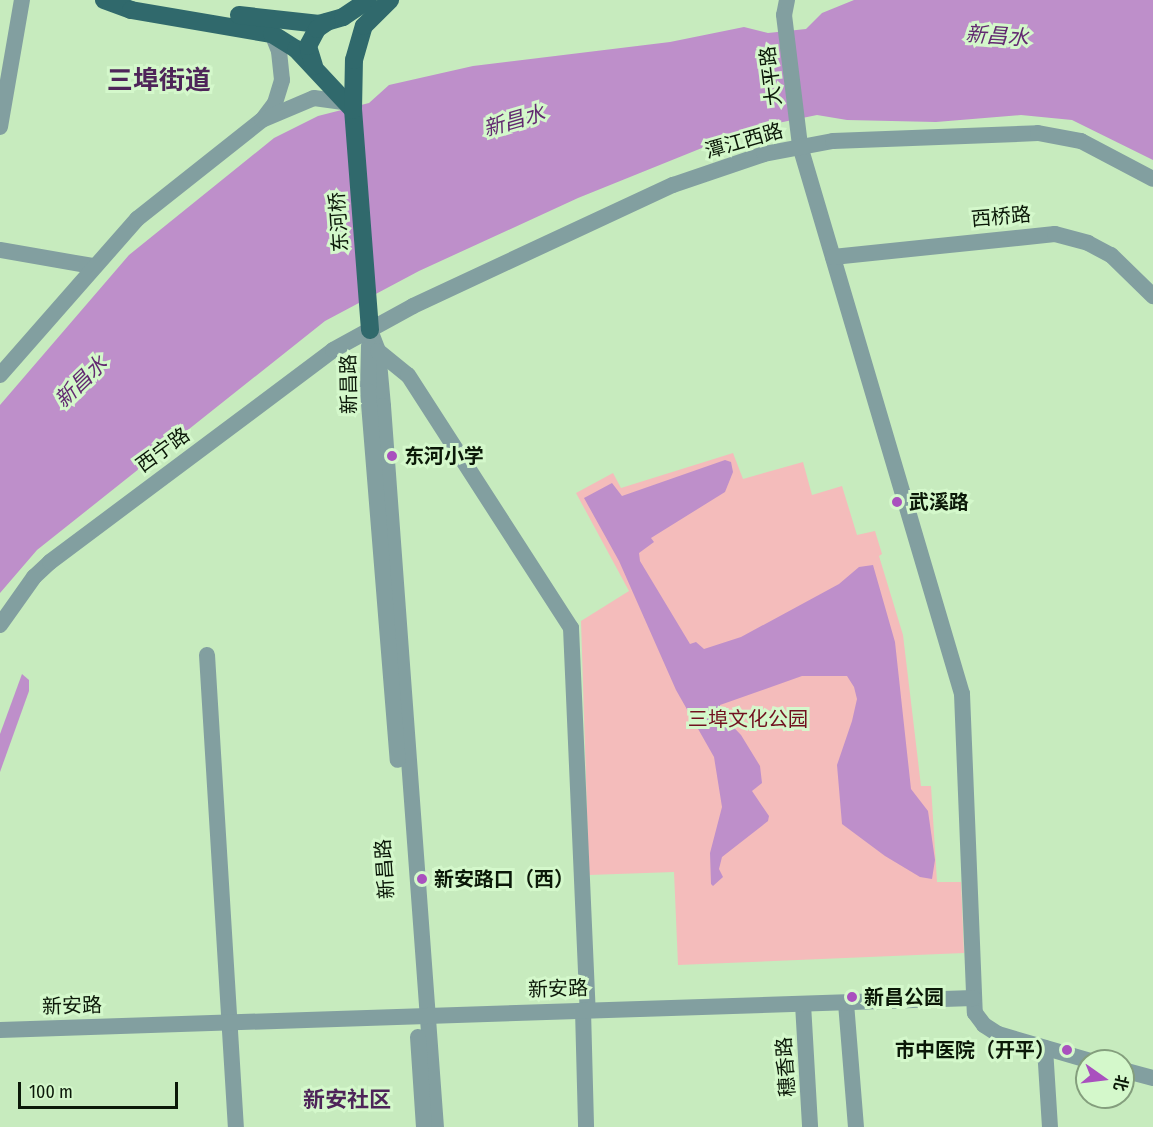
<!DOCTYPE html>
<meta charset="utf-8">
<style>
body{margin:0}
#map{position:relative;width:1153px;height:1127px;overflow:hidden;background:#c7ebbe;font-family:"Fira Sans Condensed","Noto Sans SC",sans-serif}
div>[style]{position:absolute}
.green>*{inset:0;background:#f4bcbb}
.water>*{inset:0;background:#be8fca}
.minor>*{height:16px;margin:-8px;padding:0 8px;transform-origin:8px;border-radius:8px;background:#829fa0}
.major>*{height:18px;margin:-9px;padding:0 9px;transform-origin:9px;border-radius:9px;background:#30696c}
.dots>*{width:16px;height:16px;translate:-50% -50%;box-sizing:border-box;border:3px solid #d4f8cb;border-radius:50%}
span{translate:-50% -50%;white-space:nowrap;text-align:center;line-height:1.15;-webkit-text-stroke:6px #d4f8cb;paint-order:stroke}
.street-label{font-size:20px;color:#0b1808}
.poi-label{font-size:20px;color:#0b1808;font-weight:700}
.left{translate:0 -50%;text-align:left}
.right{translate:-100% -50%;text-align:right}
.park-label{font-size:20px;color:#71111f}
.water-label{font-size:21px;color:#622970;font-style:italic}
.quarter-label{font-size:22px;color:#4e2459;font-weight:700}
.district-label{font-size:26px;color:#4e2459;font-weight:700}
.north{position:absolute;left:1075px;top:1049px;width:60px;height:60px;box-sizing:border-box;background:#d4f8cb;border:2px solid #849e7d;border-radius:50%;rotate:104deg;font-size:16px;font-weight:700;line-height:24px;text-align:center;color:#0b1808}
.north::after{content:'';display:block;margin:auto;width:21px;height:27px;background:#a951be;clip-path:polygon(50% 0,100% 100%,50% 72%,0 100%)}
.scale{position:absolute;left:18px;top:1082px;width:160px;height:27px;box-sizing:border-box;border:3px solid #0b1808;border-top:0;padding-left:8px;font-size:18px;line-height:21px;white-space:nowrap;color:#0b1808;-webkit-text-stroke:4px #d4f8cb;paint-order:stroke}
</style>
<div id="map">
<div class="green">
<div style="clip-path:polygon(733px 453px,743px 479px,803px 462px,812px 495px,842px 486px,857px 535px,875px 531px,882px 554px,879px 556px,903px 635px,921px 786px,931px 786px,937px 882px,961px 882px,964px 953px,678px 965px,674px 872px,589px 875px,581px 621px,629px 591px,576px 493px,613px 473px,621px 488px)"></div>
</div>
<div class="water">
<div style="clip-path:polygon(854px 0,1153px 0,1153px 160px,1072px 120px,1021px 115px,936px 122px,847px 120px,817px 115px,749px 129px,578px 198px,419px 271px,325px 321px,37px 550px,0 593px,0 405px,129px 255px,274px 138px,318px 116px,369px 103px,389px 85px,473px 66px,670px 42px,744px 27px,768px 33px,806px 29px,822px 13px)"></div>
<div style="clip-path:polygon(725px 460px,731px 462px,733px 472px,725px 492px,651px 538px,654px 542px,639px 553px,640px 561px,690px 644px,696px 642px,704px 649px,741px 637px,839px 584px,859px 567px,873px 565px,895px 642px,911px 789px,928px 811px,935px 860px,932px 879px,920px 877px,885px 856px,842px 824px,837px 765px,852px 721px,857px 699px,854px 687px,847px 676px,802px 676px,720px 705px,720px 713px,741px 735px,760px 766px,762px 783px,752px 791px,769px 816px,768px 821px,722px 857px,719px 869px,723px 877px,713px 886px,711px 884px,710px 853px,722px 807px,714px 757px,676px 690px,619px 561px,584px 498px,612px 483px,622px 496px)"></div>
<div style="clip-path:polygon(22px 674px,29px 680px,29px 691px,0 772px,0 734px)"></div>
</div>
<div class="minor">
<div style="left:787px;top:0;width:15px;rotate:101deg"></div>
<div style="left:784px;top:15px;width:132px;rotate:83deg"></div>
<div style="left:800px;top:146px;width:571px;rotate:73.53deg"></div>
<div style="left:962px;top:694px;width:319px;rotate:87.7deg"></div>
<div style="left:975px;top:1013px;width:15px;rotate:53deg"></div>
<div style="left:984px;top:1025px;width:17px;rotate:33deg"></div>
<div style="left:998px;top:1034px;width:97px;rotate:16.2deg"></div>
<div style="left:263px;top:119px;width:20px;rotate:-53deg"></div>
<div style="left:275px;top:103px;width:24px;rotate:-73deg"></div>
<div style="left:282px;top:80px;width:29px;rotate:-96deg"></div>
<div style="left:279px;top:51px;width:18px;rotate:-112deg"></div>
<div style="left:0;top:127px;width:129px;rotate:-80.2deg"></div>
<div style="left:0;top:250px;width:94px;rotate:9.8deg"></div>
<div style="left:833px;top:257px;width:223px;rotate:-5.9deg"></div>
<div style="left:1055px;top:234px;width:34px;rotate:15deg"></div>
<div style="left:1088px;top:243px;width:26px;rotate:28deg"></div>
<div style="left:1111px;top:255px;width:59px;rotate:44.3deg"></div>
<div style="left:370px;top:330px;width:22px;rotate:69deg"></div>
<div style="left:378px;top:351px;width:55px;rotate:84.8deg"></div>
<div style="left:383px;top:406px;width:723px;rotate:85.8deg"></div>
<div style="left:369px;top:346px;width:45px;rotate:91.3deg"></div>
<div style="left:368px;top:391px;width:370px;rotate:85.4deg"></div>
<div style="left:378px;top:351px;width:38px;rotate:39deg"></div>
<div style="left:408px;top:375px;width:301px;rotate:57.2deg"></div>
<div style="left:571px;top:628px;width:382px;rotate:87.5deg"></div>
<div style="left:0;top:375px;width:208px;rotate:-48.7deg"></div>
<div style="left:137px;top:219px;width:159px;rotate:-38.4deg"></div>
<div style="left:262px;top:120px;width:56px;rotate:-22.9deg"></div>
<div style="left:314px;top:98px;width:35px;rotate:8deg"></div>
<div style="left:0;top:625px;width:59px;rotate:-54.7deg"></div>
<div style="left:34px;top:577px;width:22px;rotate:-43deg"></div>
<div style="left:50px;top:562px;width:354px;rotate:-36.8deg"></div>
<div style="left:333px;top:350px;width:91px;rotate:-28.8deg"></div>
<div style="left:413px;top:306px;width:287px;rotate:-25deg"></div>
<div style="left:673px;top:185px;width:96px;rotate:-18.8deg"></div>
<div style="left:764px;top:154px;width:70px;rotate:-10.7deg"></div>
<div style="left:833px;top:141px;width:205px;rotate:-2.2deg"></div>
<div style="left:1038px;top:133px;width:44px;rotate:10.5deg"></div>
<div style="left:1081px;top:141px;width:81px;rotate:27.8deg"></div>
<div style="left:207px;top:655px;width:473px;rotate:86.5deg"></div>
<div style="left:846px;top:1003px;width:124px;rotate:85.4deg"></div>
<div style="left:803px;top:1004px;width:123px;rotate:86.7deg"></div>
<div style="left:583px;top:1010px;width:117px;rotate:88.5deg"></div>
<div style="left:0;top:1030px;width:974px;rotate:-1.88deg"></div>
<div style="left:418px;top:1037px;width:90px;rotate:86.2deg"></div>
<div style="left:1045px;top:1048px;width:79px;rotate:86.4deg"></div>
<div style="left:1123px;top:1070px;width:31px;rotate:15deg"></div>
</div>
<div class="major">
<div style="left:104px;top:0;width:29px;rotate:20deg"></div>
<div style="left:131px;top:10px;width:143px;rotate:9.7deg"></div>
<div style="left:272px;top:34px;width:28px;rotate:32deg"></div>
<div style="left:296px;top:49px;width:83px;rotate:46.9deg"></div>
<div style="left:239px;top:15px;width:81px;rotate:6.4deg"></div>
<div style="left:319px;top:24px;width:25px;rotate:-16deg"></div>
<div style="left:343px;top:17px;width:30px;rotate:-34deg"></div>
<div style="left:314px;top:66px;width:21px;rotate:-107deg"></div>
<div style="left:308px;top:46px;width:19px;rotate:-62deg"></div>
<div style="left:317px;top:29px;width:12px;rotate:-35deg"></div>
<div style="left:370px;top:330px;width:221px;rotate:-94.4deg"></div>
<div style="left:353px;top:110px;width:50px;rotate:-88.9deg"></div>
<div style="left:354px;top:60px;width:35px;rotate:-74deg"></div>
<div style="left:364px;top:26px;width:37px;rotate:-45deg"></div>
</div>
<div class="dots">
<div style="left:392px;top:456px;background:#a951be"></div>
<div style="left:897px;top:502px;background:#a951be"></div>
<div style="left:422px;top:879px;background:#a951be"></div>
<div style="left:852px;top:997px;background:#a951be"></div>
<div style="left:1067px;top:1050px;background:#a951be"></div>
</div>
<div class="street-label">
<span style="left:771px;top:76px;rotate:-97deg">大平路</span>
<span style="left:744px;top:141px;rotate:-16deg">潭江西路</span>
<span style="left:1001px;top:217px;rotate:-5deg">西桥路</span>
<span style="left:339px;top:222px;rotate:-94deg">东河桥</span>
<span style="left:349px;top:384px;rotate:-91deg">新昌路</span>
<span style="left:163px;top:450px;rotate:-36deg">西宁路</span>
<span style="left:385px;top:869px;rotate:-94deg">新昌路</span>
<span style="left:558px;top:989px;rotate:-2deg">新安路</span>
<span style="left:72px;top:1006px;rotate:-2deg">新安路</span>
<span style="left:786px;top:1067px;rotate:-94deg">穗香路</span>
</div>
<div class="poi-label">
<span class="left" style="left:404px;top:456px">东河小学</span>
<span class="left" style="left:909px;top:502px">武溪路</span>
<span class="left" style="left:434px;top:879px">新安路口（西）</span>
<span class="left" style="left:864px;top:997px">新昌公园</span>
<span class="right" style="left:1055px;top:1050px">市中医院（开平）</span>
</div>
<div class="park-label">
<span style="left:748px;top:719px">三埠文化公园</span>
</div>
<div class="water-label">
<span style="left:997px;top:36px;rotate:4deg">新昌水</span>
<span style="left:514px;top:121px;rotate:-16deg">新昌水</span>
<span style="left:81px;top:382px;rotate:-44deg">新昌水</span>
</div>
<div class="quarter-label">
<span style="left:347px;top:1100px">新安社区</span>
</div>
<div class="district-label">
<span style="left:159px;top:81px">三埠街道</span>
</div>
<div class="north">北</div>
<div class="scale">100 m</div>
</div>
